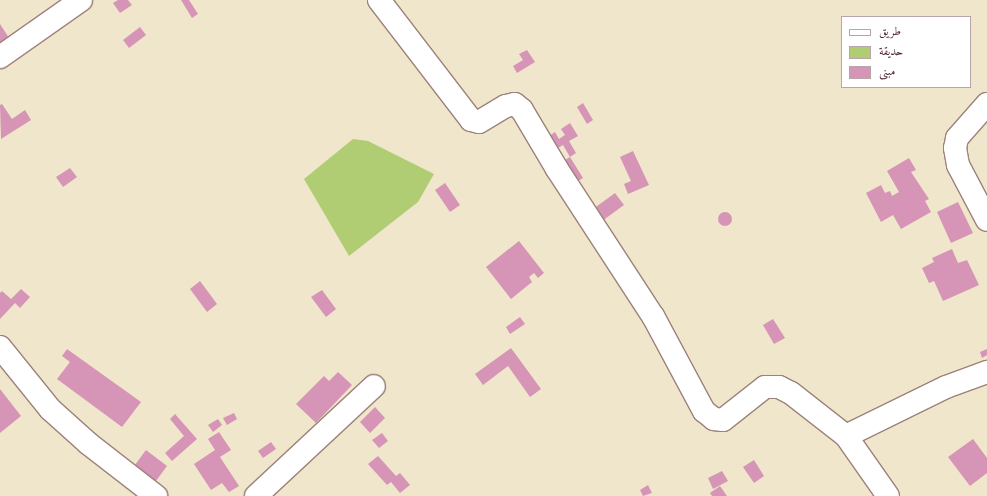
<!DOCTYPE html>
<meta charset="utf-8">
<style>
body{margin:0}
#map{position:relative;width:987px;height:496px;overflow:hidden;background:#f0e6cb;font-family:"IM FELL French Canon",Amiri,serif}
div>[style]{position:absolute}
.green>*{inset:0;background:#b0cd74}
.building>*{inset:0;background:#d694b6}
.round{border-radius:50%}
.roads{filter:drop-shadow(1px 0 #9d827b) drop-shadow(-1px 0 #9d827b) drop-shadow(0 1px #9d827b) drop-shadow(0 -1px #9d827b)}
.minor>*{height:22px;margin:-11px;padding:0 11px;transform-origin:11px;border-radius:11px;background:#fff}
span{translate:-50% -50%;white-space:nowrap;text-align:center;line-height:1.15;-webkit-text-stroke:3px #fff;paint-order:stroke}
.legend{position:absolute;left:841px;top:16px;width:130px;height:72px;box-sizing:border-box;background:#fff;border:1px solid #b7a5aa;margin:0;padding:5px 7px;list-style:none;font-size:12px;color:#4a1f2b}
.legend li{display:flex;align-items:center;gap:8px;height:20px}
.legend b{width:20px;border:1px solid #b7a5aa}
</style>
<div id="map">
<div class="green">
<div style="clip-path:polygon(353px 139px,368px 141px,434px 174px,418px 202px,349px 256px,304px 179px)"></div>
</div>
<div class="building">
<div style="clip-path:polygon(118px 0,128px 0,132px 5px,120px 13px,113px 3px)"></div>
<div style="clip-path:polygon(181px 0,189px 0,198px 14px,192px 18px)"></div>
<div style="clip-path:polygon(0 24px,11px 41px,0 49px)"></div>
<div style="clip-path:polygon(140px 27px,146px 35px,129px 48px,123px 40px)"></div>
<div style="clip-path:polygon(527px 50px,535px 62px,517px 73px,513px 66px,523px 60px,519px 54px)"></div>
<div style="clip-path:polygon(583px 103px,593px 120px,587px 124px,577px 107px)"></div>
<div style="clip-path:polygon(2px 104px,12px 119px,25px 110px,31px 120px,1px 139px,0 105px)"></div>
<div style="clip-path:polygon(570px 123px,578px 136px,569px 141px,576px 153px,570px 157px,583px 178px,568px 187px,555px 166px,570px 157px,563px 145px,553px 151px,546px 138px,555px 132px,559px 139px,565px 135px,561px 129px)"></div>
<div style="clip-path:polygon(633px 151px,649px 185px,628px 194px,624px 184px,631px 181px,620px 157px)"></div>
<div style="clip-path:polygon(909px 158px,916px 170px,911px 172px,929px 199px,925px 201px,931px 212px,901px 229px,893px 215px,881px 222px,866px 193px,881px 185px,885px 193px,890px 191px,892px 196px,899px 192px,887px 171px)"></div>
<div style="clip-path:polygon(70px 168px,77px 177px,63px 187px,56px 177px)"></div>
<div style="clip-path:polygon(445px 183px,460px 205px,450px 212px,435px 190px)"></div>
<div style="clip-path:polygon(615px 193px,624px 205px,598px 224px,589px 212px)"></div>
<div style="clip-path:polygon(958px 202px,973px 233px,951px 243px,937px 212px)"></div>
<div class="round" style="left:718px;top:212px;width:14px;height:14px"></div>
<div style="clip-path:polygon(519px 241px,544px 273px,538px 278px,534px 273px,529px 277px,532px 282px,511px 299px,486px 267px)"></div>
<div style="clip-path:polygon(952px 249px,958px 263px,967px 260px,979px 285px,943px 301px,934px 281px,929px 283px,922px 268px,934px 262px,932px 258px)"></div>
<div style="clip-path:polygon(200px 281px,217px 304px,207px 312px,190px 289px)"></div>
<div style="clip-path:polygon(21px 289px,30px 297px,20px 308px,15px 303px,0 319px,0 293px,2px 291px,11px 299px)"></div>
<div style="clip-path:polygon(322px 290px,336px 309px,326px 317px,311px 297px)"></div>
<div style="clip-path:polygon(520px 317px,525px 324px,510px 334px,506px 327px)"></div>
<div style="clip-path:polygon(773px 319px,785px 338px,774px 344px,763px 325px)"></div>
<div style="clip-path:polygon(511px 348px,541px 389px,530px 397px,508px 366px,483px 385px,475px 374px)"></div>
<div style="clip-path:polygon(67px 349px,141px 402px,122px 427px,57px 379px,70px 362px,62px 356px)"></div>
<div style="clip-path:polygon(987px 349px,987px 355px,982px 358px,980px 352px)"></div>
<div style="clip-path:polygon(338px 372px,352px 385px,316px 423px,296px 404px,324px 376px,329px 381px)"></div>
<div style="clip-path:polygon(0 389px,21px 416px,0 433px)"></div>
<div style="clip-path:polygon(375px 407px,385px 418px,370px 433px,360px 422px)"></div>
<div style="clip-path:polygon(234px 413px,237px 419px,227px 425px,223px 418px)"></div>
<div style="clip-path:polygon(175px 414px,197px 439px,172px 461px,165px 453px,184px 436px,170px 419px)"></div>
<div style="clip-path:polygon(218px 419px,222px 425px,213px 432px,208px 425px)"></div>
<div style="clip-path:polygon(219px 432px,231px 450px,220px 457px,239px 486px,229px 492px,222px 483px,211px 490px,194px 464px,215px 450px,208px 439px)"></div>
<div style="clip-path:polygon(382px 433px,388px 441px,379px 448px,372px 440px)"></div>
<div style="clip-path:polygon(973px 439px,987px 458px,987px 473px,970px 486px,948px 457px)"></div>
<div style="clip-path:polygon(271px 442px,276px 449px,263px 458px,258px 451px)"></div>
<div style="clip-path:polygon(146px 450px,167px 466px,153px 485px,132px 469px)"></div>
<div style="clip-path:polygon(378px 456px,396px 476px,400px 473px,410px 485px,400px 493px,391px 482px,387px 485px,368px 464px)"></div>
<div style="clip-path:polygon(754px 460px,764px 476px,754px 483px,743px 467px)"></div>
<div style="clip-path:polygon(722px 471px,728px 481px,713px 489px,708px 478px)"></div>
<div style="clip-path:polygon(648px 485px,652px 493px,643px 496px,640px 490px)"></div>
<div style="clip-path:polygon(720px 486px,727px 496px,712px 496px,710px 493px)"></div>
</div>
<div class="roads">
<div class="minor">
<div style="left:379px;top:0;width:151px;rotate:52.5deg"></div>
<div style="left:471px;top:120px;width:8px;rotate:14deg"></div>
<div style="left:479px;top:122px;width:31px;rotate:-31deg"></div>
<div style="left:506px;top:106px;width:9px;rotate:-13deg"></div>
<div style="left:515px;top:104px;width:9px;rotate:41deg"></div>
<div style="left:522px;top:110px;width:69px;rotate:59.3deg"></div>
<div style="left:557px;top:169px;width:176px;rotate:56.9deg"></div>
<div style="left:653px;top:316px;width:108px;rotate:61.8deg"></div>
<div style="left:704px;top:411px;width:13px;rotate:39deg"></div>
<div style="left:714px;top:419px;width:9px;rotate:6deg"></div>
<div style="left:723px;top:420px;width:53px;rotate:-38.2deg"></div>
<div style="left:765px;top:387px;width:14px"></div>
<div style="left:779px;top:387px;width:13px;rotate:27deg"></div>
<div style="left:791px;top:393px;width:70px;rotate:38deg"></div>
<div style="left:846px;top:436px;width:73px;rotate:55deg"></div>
<div style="left:0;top:57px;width:99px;rotate:-35.1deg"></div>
<div style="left:987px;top:104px;width:45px;rotate:131.4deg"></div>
<div style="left:957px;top:138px;width:10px;rotate:101deg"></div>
<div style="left:955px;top:148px;width:17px;rotate:80deg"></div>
<div style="left:958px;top:165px;width:62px;rotate:62.2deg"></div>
<div style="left:0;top:347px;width:80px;rotate:51.1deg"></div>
<div style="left:50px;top:409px;width:52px;rotate:41.9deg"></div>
<div style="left:89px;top:444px;width:85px;rotate:37.8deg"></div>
<div style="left:846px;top:436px;width:111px;rotate:-26.1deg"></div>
<div style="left:946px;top:387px;width:44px;rotate:-20.1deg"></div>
<div style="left:256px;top:496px;width:161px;rotate:-43deg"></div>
</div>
</div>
<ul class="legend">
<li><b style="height:5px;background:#fff"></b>طريق</li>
<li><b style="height:11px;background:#b0cd74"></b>حديقة</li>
<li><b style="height:11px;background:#d694b6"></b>مبنى</li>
</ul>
</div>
